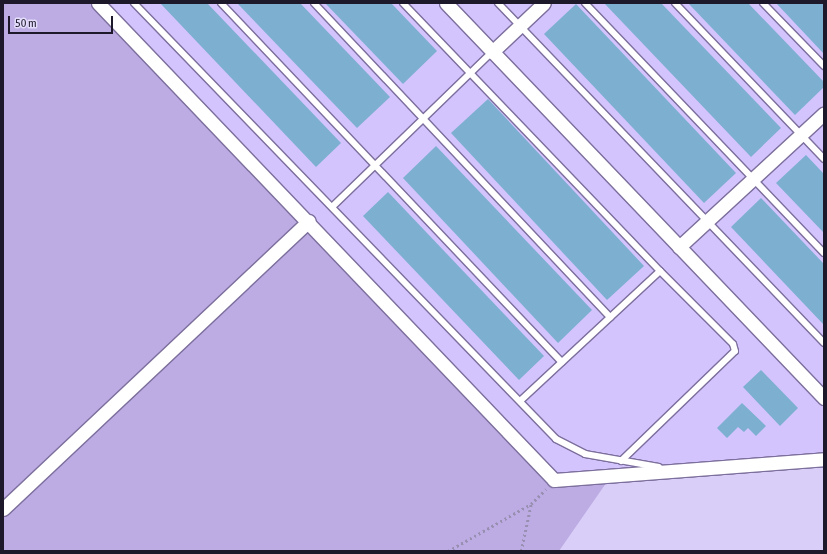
<!DOCTYPE html>
<style>
body{margin:0}
#map{position:relative;width:827px;height:554px;overflow:hidden;background:#d9cef7;font-family:"Asap Condensed",sans-serif}
div>[style]{position:absolute}
.built>*{inset:0;background:#d4c4fe}
.green>*{inset:0;background:#bcace3}
.building>*{inset:0;background:#7cafd0}
.path>*{height:2.5px;margin-top:-1.25px;transform-origin:0;background:repeating-linear-gradient(90deg,#988fb0 0 2px,transparent 0 5px)}
.roads{filter:drop-shadow(1px 0 #7d6f9d) drop-shadow(-1px 0 #7d6f9d) drop-shadow(0 1px #7d6f9d) drop-shadow(0 -1px #7d6f9d)}
.lane>*{height:6px;margin:-3px;padding:0 3px;transform-origin:3px;border-radius:3px;background:#fff}
.street>*{height:13px;margin:-6.5px;padding:0 6.5px;transform-origin:6.5px;border-radius:6.5px;background:#fff}
span{translate:-50% -50%;white-space:nowrap;text-align:center;line-height:1.15;-webkit-text-stroke:4px #e5ddfc;paint-order:stroke}
.frame{position:absolute;inset:0;border:4px solid #1d182a;pointer-events:none}
.scale{position:absolute;left:8px;top:16px;width:105px;height:18px;box-sizing:border-box;border:2px solid #1d182a;border-top:0;padding-left:5px;font-size:12px;line-height:14px;white-space:nowrap;color:#1d182a;-webkit-text-stroke:3px #e5ddfc;paint-order:stroke}
</style>
<div id="map">
<div class="built">
<div style="clip-path:polygon(98px 3px,824px 3px,824px 459px,554px 480px)"></div>
</div>
<div class="green">
<div style="clip-path:polygon(3px 3px,98px 3px,554px 480px,611px 476px,559px 551px,3px 551px)"></div>
</div>
<div class="building">
<div style="clip-path:polygon(160px 3px,207px 3px,341px 143px,316px 167px)"></div>
<div style="clip-path:polygon(237px 3px,300px 3px,390px 97px,357px 128px)"></div>
<div style="clip-path:polygon(325px 3px,391px 3px,437px 51px,403px 84px)"></div>
<div style="clip-path:polygon(604px 3px,661px 3px,781px 128px,751px 157px)"></div>
<div style="clip-path:polygon(688px 3px,748px 3px,824px 82px,824px 87px,795px 115px)"></div>
<div style="clip-path:polygon(776px 3px,824px 3px,824px 54px)"></div>
<div style="clip-path:polygon(576px 4px,736px 173px,704px 203px,544px 34px)"></div>
<div style="clip-path:polygon(488px 99px,644px 266px,607px 300px,451px 133px)"></div>
<div style="clip-path:polygon(436px 146px,592px 310px,558px 343px,403px 178px)"></div>
<div style="clip-path:polygon(806px 155px,824px 174px,824px 233px,776px 183px)"></div>
<div style="clip-path:polygon(388px 192px,544px 356px,519px 380px,363px 216px)"></div>
<div style="clip-path:polygon(761px 198px,824px 264px,824px 325px,731px 227px)"></div>
<div style="clip-path:polygon(761px 370px,798px 408px,780px 426px,743px 387px)"></div>
<div style="clip-path:polygon(742px 403px,766px 426px,756px 436px,748px 428px,744px 432px,738px 427px,727px 438px,717px 428px)"></div>
</div>
<div class="path">
<div style="left:448px;top:551px;width:95px;rotate:-29.5deg"></div>
<div style="left:521px;top:551px;width:48px;rotate:-78deg"></div>
<div style="left:531px;top:504px;width:21px;rotate:-45deg"></div>
</div>
<div class="roads">
<div class="lane">
<div style="left:134px;top:3px;width:607px;rotate:45.93deg"></div>
<div style="left:556px;top:439px;width:33px;rotate:27deg"></div>
<div style="left:585px;top:454px;width:75px;rotate:10deg"></div>
<div style="left:221px;top:3px;width:495px;rotate:46.5deg"></div>
<div style="left:314px;top:3px;width:432px;rotate:46.7deg"></div>
<div style="left:403px;top:3px;width:371px;rotate:46.2deg"></div>
<div style="left:660px;top:271px;width:191px;rotate:137.1deg"></div>
<div style="left:498px;top:3px;width:471px;rotate:46.2deg"></div>
<div style="left:585px;top:3px;width:346px;rotate:46.3deg"></div>
<div style="left:675px;top:3px;width:216px;rotate:46.3deg"></div>
<div style="left:763px;top:3px;width:88px;rotate:45.9deg"></div>
<div style="left:332px;top:207px;width:223px;rotate:-44.1deg"></div>
<div style="left:621px;top:461px;width:158px;rotate:-44deg"></div>
<div style="left:735px;top:351px;width:7px;rotate:-106deg"></div>
<div style="left:733px;top:344px;width:103px;rotate:-135deg"></div>
</div>
<div class="street">
<div style="left:98px;top:3px;width:660px;rotate:46.29deg"></div>
<div style="left:554px;top:480px;width:271px;rotate:-4.4deg"></div>
<div style="left:446px;top:3px;width:547px;rotate:46.26deg"></div>
<div style="left:492px;top:52px;width:71px;rotate:-43.3deg"></div>
<div style="left:679px;top:247px;width:197px;rotate:-42.7deg"></div>
<div style="left:3px;top:509px;width:420px;rotate:-43.3deg"></div>
</div>
</div>
<div class="frame"></div>
<div class="scale">50 m</div>
</div>
